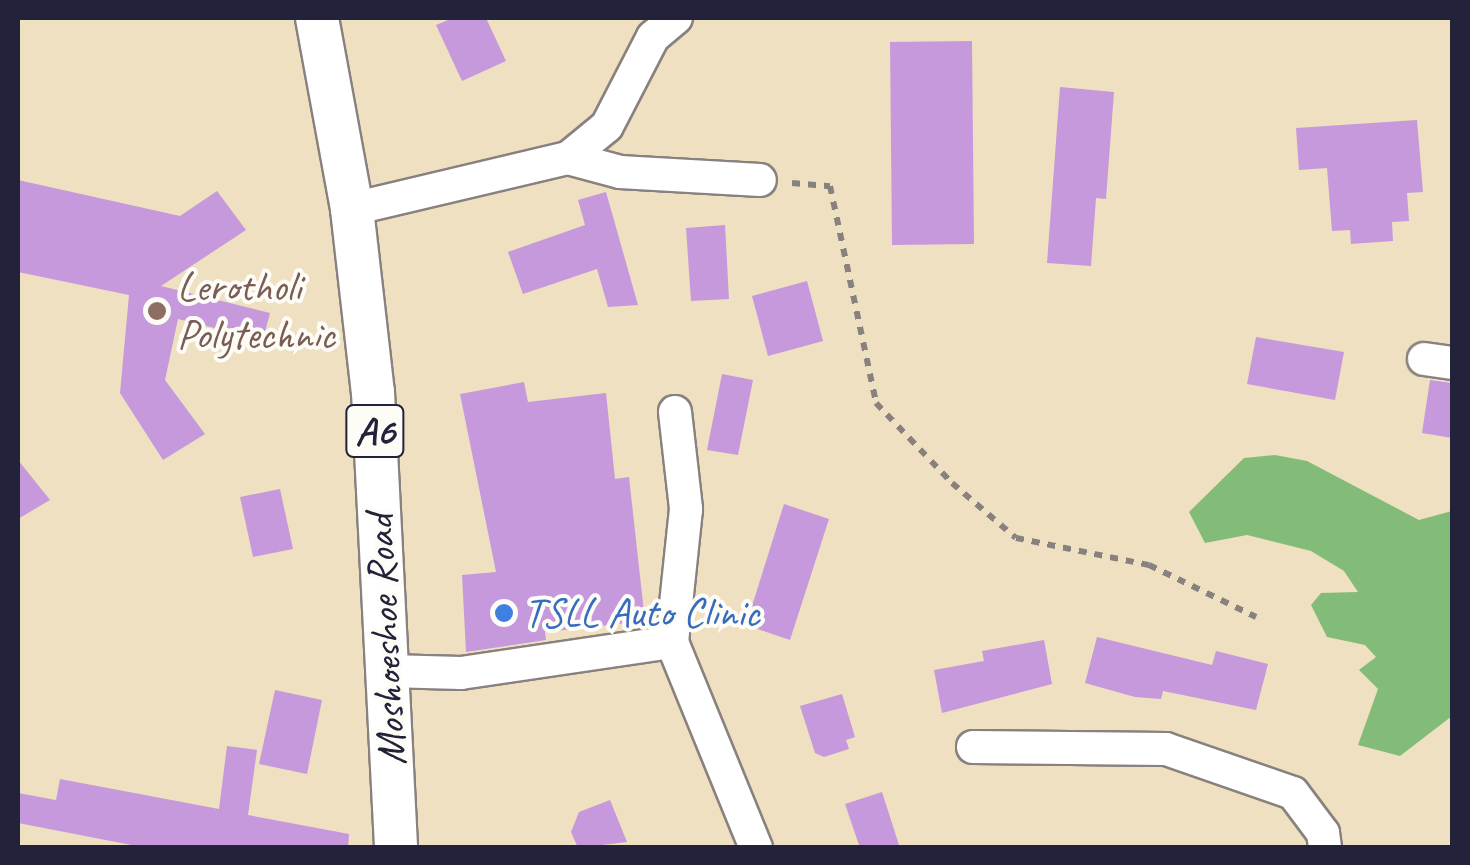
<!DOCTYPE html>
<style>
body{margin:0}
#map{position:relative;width:1470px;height:865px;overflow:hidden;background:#eee0c0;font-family:Caveat,sans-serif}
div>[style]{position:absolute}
.forest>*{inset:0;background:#83bc78}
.building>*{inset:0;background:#c599dc}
.path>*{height:6px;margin-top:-3px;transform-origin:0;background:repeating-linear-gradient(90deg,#88817e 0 8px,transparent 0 16px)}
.roads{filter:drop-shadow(2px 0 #88817e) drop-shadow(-2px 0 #88817e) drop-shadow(0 2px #88817e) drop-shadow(0 -2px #88817e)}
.minor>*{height:32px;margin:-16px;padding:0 16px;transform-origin:16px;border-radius:16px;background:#fff}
.major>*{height:42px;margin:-21px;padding:0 21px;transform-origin:21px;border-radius:21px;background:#fff}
.dots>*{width:28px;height:28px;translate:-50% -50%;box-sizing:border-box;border:5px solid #fdfcf7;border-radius:50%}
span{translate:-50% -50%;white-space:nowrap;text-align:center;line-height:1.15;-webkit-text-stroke:8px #fdfcf7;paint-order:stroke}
.shield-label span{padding:2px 8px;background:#fdfcf7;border:2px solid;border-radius:8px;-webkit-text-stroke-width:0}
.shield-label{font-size:40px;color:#22223b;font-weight:700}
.education-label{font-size:42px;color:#785e54}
.left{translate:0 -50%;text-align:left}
.shop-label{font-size:42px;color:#366cbe}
.street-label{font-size:42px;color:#22223b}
.frame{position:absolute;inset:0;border:20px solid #22223b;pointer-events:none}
</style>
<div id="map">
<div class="forest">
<div style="clip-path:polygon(1275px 455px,1307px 461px,1419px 520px,1452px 511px,1452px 716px,1400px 756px,1358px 745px,1378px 689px,1359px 670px,1376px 657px,1365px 645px,1327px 637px,1311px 605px,1321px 593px,1358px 592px,1344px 571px,1311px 551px,1247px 535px,1205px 543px,1189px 512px,1244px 458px)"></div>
</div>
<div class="building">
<div style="clip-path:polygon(453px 18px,486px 18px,506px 61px,462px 81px,436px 25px)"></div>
<div style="clip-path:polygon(972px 41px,974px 244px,892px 245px,890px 42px)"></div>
<div style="clip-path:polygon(1060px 87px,1114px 92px,1106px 199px,1096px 198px,1091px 266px,1047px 263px)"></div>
<div style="clip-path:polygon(1417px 120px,1423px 192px,1407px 193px,1409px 221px,1392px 222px,1393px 241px,1351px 244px,1350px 230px,1332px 231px,1327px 168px,1299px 170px,1296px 128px)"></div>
<div style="clip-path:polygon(18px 180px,180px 216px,217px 191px,246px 230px,161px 286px,270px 313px,263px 340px,178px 319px,165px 380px,205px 434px,163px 460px,120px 393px,129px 295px,18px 272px)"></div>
<div style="clip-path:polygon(606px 192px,638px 305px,608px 307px,597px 269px,523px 294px,508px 252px,585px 225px,578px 200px)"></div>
<div style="clip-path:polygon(725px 225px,729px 299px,691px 301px,686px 228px)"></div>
<div style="clip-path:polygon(807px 281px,823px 341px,768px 356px,752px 296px)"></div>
<div style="clip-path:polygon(1256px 337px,1344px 352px,1335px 400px,1247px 384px)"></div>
<div style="clip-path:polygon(722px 374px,753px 380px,738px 455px,707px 450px)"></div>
<div style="clip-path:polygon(1430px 380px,1452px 383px,1452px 438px,1422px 433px)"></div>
<div style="clip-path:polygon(524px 382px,528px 402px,606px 393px,615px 479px,629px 477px,645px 621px,545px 632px,546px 640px,466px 652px,462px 575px,496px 572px,460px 394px)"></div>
<div style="clip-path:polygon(18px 460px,50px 500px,18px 519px)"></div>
<div style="clip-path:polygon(280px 489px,293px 549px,253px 557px,240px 497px)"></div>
<div style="clip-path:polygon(784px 504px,829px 519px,790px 640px,746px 625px)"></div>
<div style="clip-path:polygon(1097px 637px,1212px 665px,1216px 651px,1268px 664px,1256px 710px,1163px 691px,1161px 699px,1135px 697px,1085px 683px)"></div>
<div style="clip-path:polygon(1044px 640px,1052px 684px,942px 713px,934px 670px,984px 661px,982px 651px)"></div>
<div style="clip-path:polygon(275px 690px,322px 700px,307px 774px,259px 764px)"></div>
<div style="clip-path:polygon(842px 694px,855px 737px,846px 740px,849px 749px,824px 757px,815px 753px,800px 706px)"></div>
<div style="clip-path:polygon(227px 746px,257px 750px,248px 815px,349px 834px,348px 848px,147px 848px,18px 823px,18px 793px,56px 800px,60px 779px,219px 809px)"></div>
<div style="clip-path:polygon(882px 792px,900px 848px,860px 848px,845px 804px)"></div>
<div style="clip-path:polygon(610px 800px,627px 842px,578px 848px,571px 832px,579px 812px)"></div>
</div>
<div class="path">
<div style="left:792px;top:183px;width:38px;rotate:5deg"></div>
<div style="left:830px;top:186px;width:222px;rotate:78deg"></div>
<div style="left:876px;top:403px;width:110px;rotate:46.5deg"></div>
<div style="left:952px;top:483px;width:84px;rotate:40.7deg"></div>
<div style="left:1016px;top:538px;width:136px;rotate:11.5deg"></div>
<div style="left:1149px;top:565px;width:119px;rotate:25.9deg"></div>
</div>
<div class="roads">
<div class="minor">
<div style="left:568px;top:158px;width:54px;rotate:15.1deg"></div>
<div style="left:620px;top:172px;width:140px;rotate:3.3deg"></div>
<div style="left:352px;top:209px;width:222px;rotate:-13.3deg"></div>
<div style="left:568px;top:158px;width:50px;rotate:-39.4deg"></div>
<div style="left:607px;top:126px;width:100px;rotate:-62.7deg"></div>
<div style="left:653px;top:37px;width:30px;rotate:-40deg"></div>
<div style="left:1424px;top:359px;width:28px;rotate:8deg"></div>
<div style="left:675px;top:412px;width:98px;rotate:83.5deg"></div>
<div style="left:686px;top:509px;width:134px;rotate:96deg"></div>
<div style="left:672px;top:642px;width:222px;rotate:67.8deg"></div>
<div style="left:388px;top:671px;width:73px;rotate:1.6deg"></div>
<div style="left:461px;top:673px;width:213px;rotate:-8.4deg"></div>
<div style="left:973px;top:747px;width:193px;rotate:0.6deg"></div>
<div style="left:1166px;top:749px;width:134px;rotate:19.1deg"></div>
<div style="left:1293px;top:793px;width:50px;rotate:53.1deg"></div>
<div style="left:1323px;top:833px;width:15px;rotate:82deg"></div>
</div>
<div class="major">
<div style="left:317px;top:18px;width:194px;rotate:79.6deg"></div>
<div style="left:352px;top:209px;width:184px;rotate:83.5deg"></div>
<div style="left:373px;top:392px;width:457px;rotate:87.1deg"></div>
</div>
</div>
<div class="dots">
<div style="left:157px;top:311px;background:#8d6e63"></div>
<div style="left:504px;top:613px;background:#3f7fe0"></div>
</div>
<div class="shield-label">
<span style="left:375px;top:431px">A6</span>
</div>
<div class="education-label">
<span class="left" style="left:177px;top:311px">Lerotholi<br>Polytechnic</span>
</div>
<div class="shop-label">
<span class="left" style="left:524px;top:613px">TSLL Auto Clinic</span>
</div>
<div class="street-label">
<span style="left:386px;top:640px;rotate:-93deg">Moshoeshoe Road</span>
</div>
<div class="frame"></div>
</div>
